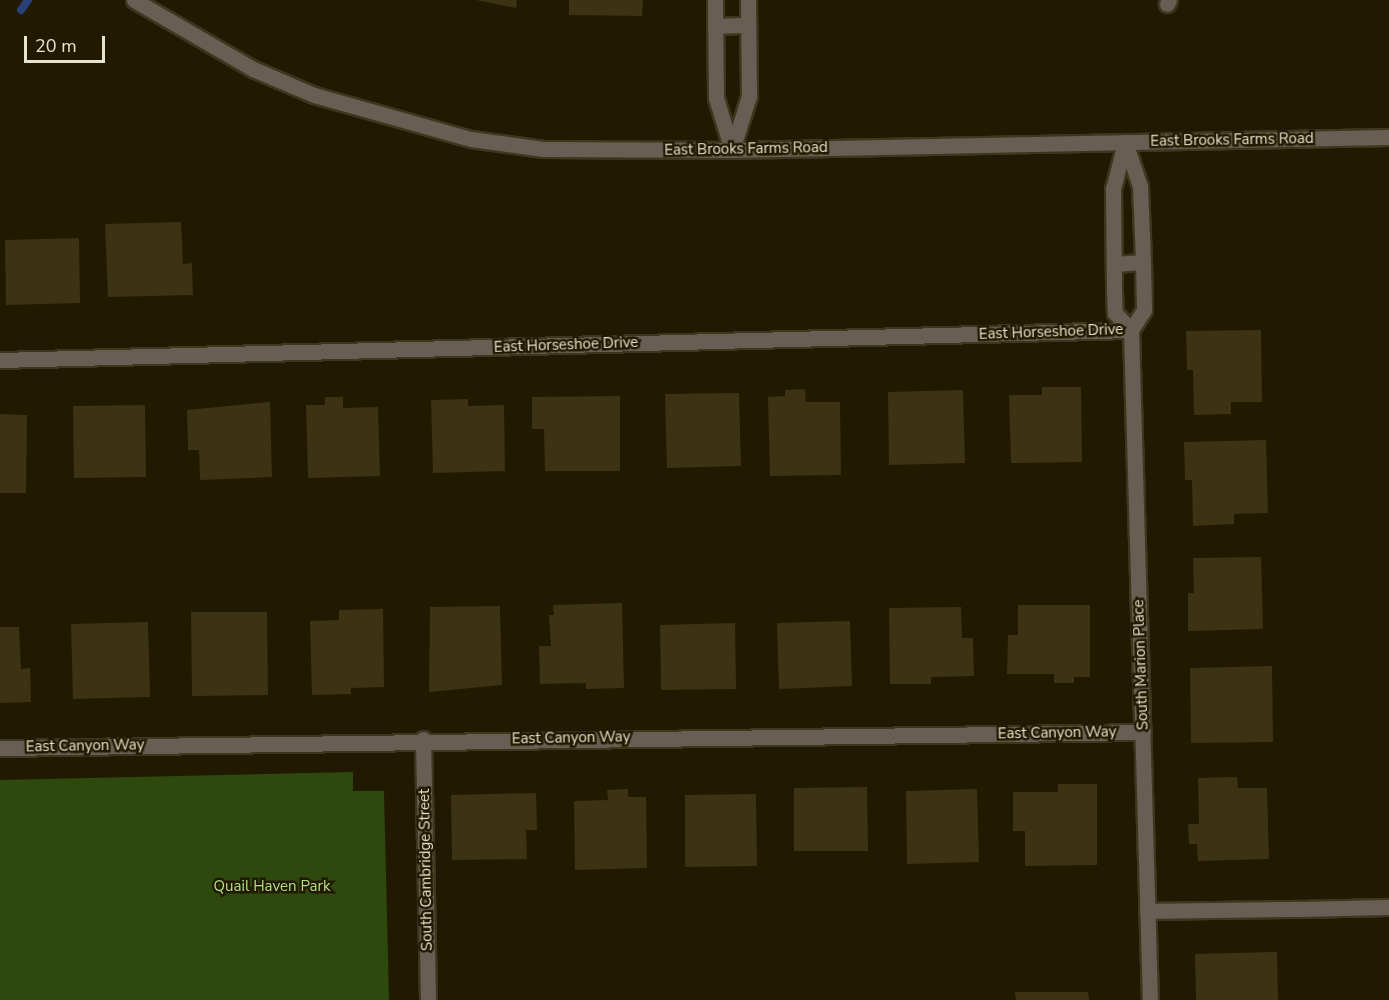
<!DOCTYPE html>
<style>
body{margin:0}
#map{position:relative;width:1389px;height:1000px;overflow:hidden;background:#221a00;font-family:"Nunito Sans",sans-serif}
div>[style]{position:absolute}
.green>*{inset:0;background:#2e490d}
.stream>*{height:8px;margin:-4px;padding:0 4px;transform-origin:4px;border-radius:4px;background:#294178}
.building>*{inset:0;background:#3b3313}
.roads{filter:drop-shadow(2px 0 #3e361d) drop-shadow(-2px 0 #3e361d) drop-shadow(0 2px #3e361d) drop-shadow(0 -2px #3e361d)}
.lane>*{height:15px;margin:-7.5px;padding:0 7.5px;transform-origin:7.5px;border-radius:7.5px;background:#695e53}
.street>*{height:15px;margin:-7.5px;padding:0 7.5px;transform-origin:7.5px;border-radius:7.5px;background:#695e53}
span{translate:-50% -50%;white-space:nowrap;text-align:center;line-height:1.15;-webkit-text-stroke:5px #221a00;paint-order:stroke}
.street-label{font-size:15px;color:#e7e3d1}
.park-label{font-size:15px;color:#b0df84}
.scale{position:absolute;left:24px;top:36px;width:81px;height:27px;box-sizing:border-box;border:3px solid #e7e3d1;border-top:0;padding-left:8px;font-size:18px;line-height:21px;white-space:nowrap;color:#e7e3d1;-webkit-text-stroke:4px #221a00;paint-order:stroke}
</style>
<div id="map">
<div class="green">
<div style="clip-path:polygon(353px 772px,353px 791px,384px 791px,389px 1000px,0 1000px,0 780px)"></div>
</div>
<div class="stream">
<div style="left:21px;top:10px;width:12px;rotate:-55deg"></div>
</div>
<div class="building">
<div style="clip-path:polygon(476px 0,517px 0,516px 8px)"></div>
<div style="clip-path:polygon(569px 0,643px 0,642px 16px,569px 15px)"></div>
<div style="clip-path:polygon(181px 222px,183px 264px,192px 263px,193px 295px,108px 297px,105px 224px)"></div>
<div style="clip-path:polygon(79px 238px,80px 303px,6px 305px,5px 240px)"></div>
<div style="clip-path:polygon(1261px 330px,1262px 402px,1231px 402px,1231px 414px,1194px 415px,1193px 370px,1187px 370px,1186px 331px)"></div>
<div style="clip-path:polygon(1042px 387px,1081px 387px,1082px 462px,1011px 463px,1009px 395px,1042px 395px)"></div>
<div style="clip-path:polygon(805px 389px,806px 402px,840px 402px,841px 475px,770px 476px,768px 397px,785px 396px,785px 390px)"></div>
<div style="clip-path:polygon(963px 390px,965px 463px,889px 465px,888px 392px)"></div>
<div style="clip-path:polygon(739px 393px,741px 466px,667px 468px,665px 394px)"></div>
<div style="clip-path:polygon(620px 396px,620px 471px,545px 471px,544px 429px,532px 429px,532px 397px)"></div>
<div style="clip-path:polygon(325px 397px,343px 397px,343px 408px,378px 407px,380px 476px,308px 478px,306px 405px,325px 405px)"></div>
<div style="clip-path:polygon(468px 399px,468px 406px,504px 405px,505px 471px,433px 473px,431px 400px)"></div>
<div style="clip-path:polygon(270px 402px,272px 477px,200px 480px,199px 450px,188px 450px,187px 410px)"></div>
<div style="clip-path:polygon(145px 405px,146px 477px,74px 478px,73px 406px)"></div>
<div style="clip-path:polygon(0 414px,27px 415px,26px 493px,0 493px)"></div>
<div style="clip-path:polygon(1266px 440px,1268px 513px,1234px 514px,1234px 524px,1193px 526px,1192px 480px,1185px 480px,1184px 442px)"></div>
<div style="clip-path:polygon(1261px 557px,1263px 629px,1188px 631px,1188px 593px,1194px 593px,1193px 558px)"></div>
<div style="clip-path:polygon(622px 603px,624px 688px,586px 689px,586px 683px,540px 684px,539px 646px,551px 646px,549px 615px,554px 615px,553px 605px)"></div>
<div style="clip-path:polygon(1018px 605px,1090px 605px,1090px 677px,1074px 677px,1074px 683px,1054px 683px,1054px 674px,1007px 674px,1008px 635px,1018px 635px)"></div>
<div style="clip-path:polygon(500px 606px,502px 685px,429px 692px,430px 607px)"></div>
<div style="clip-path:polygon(961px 607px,962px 638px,973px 638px,974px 676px,931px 677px,931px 684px,890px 684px,889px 608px)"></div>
<div style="clip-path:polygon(383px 609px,384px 687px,351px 688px,351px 694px,312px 695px,310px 621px,339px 620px,339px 610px)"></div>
<div style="clip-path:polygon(191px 612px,267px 612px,268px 695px,192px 696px)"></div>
<div style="clip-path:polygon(850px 621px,852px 686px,779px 689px,777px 623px)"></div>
<div style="clip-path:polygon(148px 622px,150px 697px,73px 699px,71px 624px)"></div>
<div style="clip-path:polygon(735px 623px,736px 689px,661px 690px,660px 625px)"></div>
<div style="clip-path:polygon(0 627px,19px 627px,21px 669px,30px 668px,31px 702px,0 703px)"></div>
<div style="clip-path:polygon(1272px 666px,1273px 742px,1191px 743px,1190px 668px)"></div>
<div style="clip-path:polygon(1237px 777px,1238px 788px,1267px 788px,1269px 859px,1198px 861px,1197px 844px,1189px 844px,1188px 824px,1199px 824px,1198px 778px)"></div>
<div style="clip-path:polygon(1058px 784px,1097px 784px,1097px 865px,1025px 866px,1025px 831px,1013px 831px,1013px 792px,1058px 792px)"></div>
<div style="clip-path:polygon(867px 787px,868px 851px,794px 851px,794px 788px)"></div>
<div style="clip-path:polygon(628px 789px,628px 797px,646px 797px,647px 868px,575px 870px,574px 801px,608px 800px,607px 790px)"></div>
<div style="clip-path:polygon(977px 789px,979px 862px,907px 864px,906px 791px)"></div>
<div style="clip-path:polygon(536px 793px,537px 830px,526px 830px,527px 859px,452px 860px,451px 795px)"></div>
<div style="clip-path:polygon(756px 794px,757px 866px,685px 867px,685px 795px)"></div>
<div style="clip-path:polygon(1277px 952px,1278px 1000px,1196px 1000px,1195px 954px)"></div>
<div style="clip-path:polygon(1015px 992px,1088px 992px,1089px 1000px,1016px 1000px)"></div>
</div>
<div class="roads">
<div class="lane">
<div style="left:1298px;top:909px;width:91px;rotate:-1.3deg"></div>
</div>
<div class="street">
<div style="left:134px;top:0;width:138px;rotate:30.1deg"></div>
<div style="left:253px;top:69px;width:66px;rotate:23.1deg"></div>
<div style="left:314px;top:95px;width:163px;rotate:15.7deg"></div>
<div style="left:471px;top:139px;width:73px;rotate:7.9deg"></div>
<div style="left:543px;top:149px;width:189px;rotate:0.3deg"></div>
<div style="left:732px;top:150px;width:657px;rotate:-1.13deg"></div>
<div style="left:715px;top:0;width:98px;rotate:89.4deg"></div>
<div style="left:716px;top:98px;width:54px;rotate:72.9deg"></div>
<div style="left:1167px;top:4px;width:4px;rotate:-63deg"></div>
<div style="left:715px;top:26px;width:33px;rotate:-2deg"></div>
<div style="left:1125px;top:142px;width:46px;rotate:71.2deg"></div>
<div style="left:1140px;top:186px;width:76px;rotate:87.7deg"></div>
<div style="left:1143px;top:262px;width:48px;rotate:88.8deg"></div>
<div style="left:1144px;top:310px;width:24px;rotate:123deg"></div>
<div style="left:1131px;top:330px;width:670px;rotate:88.38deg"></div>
<div style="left:1125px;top:142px;width:49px;rotate:104.3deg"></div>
<div style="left:1113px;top:189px;width:101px;rotate:89.4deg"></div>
<div style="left:1114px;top:290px;width:23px;rotate:88deg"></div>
<div style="left:1115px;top:313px;width:23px;rotate:47deg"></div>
<div style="left:732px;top:150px;width:57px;rotate:-72.5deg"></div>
<div style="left:749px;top:96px;width:96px;rotate:-90.6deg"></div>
<div style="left:1114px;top:264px;width:29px;rotate:-4deg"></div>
<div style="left:0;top:360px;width:1131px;rotate:-1.52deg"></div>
<div style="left:423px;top:739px;width:261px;rotate:88.9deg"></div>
<div style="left:0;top:748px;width:1143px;rotate:-0.8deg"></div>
<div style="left:1147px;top:911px;width:151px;rotate:-0.8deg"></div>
</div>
</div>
<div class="street-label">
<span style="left:1232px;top:140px;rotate:-1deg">East Brooks Farms Road</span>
<span style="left:746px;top:149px;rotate:-1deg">East Brooks Farms Road</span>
<span style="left:1051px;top:332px;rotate:-2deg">East Horseshoe Drive</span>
<span style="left:566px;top:345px;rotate:-2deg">East Horseshoe Drive</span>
<span style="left:1141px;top:665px;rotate:-92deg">South Marion Place</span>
<span style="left:1057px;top:733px;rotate:-1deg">East Canyon Way</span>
<span style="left:571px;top:738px;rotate:-1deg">East Canyon Way</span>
<span style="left:85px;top:746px;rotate:-1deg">East Canyon Way</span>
<span style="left:426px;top:870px;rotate:-91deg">South Cambridge Street</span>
</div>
<div class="park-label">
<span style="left:272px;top:887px">Quail Haven Park</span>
</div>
<div class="scale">20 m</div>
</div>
